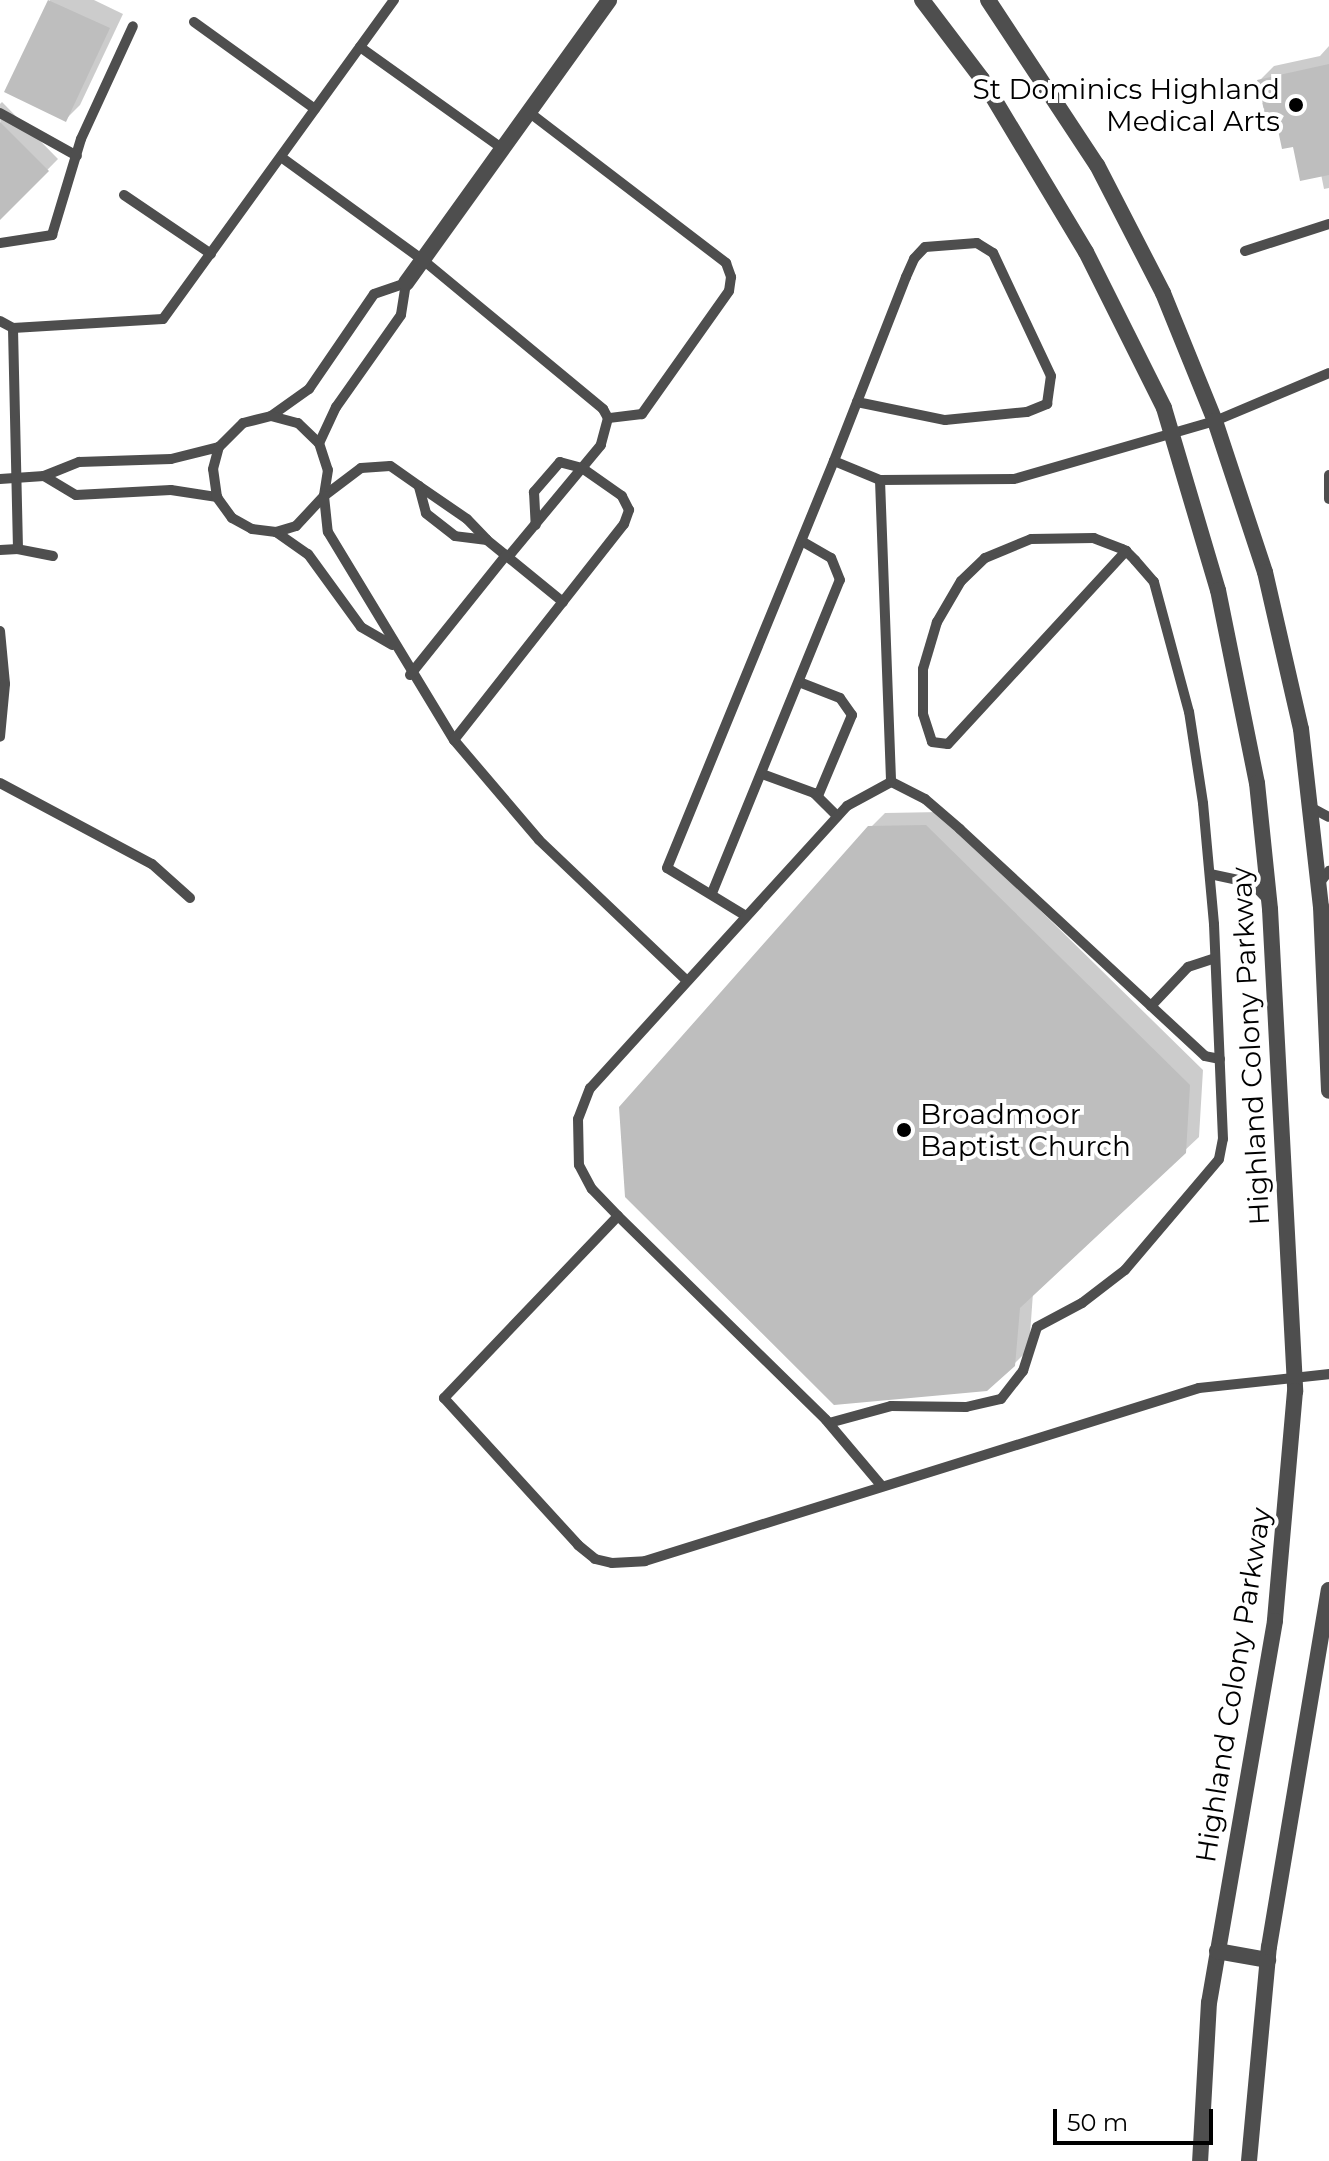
<!DOCTYPE html>
<style>
body{margin:0}
#map{position:relative;width:1329px;height:2161px;overflow:hidden;background:#fff;font-family:Montserrat,sans-serif}
div>[style]{position:absolute}
.shadow>*{inset:0;background:#0003}
.building>*{inset:0;background:#bebebe}
.service>*{height:10px;margin:-5px;padding:0 5px;transform-origin:5px;border-radius:5px;background:#4e4e4e}
.minor>*{height:16px;margin:-8px;padding:0 8px;transform-origin:8px;border-radius:8px;background:#4e4e4e}
.tertiary>*{height:16px;margin:-8px;padding:0 8px;transform-origin:8px;border-radius:8px;background:#4e4e4e}
.dots>*{width:22px;height:22px;translate:-50% -50%;box-sizing:border-box;border:4px solid #fff;border-radius:50%}
span{translate:-50% -50%;white-space:nowrap;text-align:center;line-height:1.15;-webkit-text-stroke:8px #fff;paint-order:stroke}
.poi-label{font-size:28px;color:#000}
.right{translate:-100% -50%;text-align:right}
.left{translate:0 -50%;text-align:left}
.street-label{font-size:28px;color:#000}
.scale{position:absolute;left:1053px;top:2109px;width:160px;height:36px;box-sizing:border-box;border:4px solid #000;border-top:0;padding-left:10px;font-size:24px;line-height:28px;white-space:nowrap;color:#000;-webkit-text-stroke:6px #fff;paint-order:stroke}
</style>
<div id="map">
<div class="shadow">
<div style="clip-path:polygon(50px 0,94px 0,123px 14px,80px 105px,66px 119px,7px 91px)"></div>
<div style="clip-path:polygon(1329px 46px,1329px 188px,1324px 189px,1321px 174px,1279px 127px,1260px 80px,1274px 66px,1320px 56px)"></div>
<div style="clip-path:polygon(2px 102px,58px 159px,2px 216px,0 104px)"></div>
<div style="clip-path:polygon(940px 812px,1203px 1070px,1199px 1137px,1033px 1293px,1029px 1349px,1014px 1364px,870px 828px,885px 813px)"></div>
</div>
<div class="building">
<div style="clip-path:polygon(48px 0,110px 28px,66px 122px,4px 92px)"></div>
<div style="clip-path:polygon(1329px 64px,1329px 175px,1300px 181px,1293px 147px,1282px 149px,1278px 130px,1269px 132px,1257px 80px)"></div>
<div style="clip-path:polygon(0 122px,49px 171px,0 220px)"></div>
<div style="clip-path:polygon(926px 825px,1190px 1085px,1186px 1153px,1020px 1308px,1015px 1366px,987px 1391px,834px 1405px,625px 1197px,619px 1107px,868px 826px)"></div>
</div>
<div class="service">
<div style="left:194px;top:22px;width:149px;rotate:35.7deg"></div>
<div style="left:360px;top:47px;width:176px;rotate:35.5deg"></div>
<div style="left:0;top:113px;width:88px;rotate:29.2deg"></div>
<div style="left:530px;top:113px;width:247px;rotate:37.4deg"></div>
<div style="left:726px;top:263px;width:15px;rotate:70deg"></div>
<div style="left:731px;top:277px;width:14px;rotate:98deg"></div>
<div style="left:729px;top:291px;width:151px;rotate:125.3deg"></div>
<div style="left:642px;top:414px;width:34px;rotate:173deg"></div>
<div style="left:281px;top:157px;width:175px;rotate:36deg"></div>
<div style="left:423px;top:260px;width:234px;rotate:39.6deg"></div>
<div style="left:603px;top:409px;width:10px;rotate:61deg"></div>
<div style="left:608px;top:418px;width:28px;rotate:105deg"></div>
<div style="left:601px;top:445px;width:146px;rotate:129.7deg"></div>
<div style="left:124px;top:195px;width:105px;rotate:34.1deg"></div>
<div style="left:0;top:243px;width:53px;rotate:-8.7deg"></div>
<div style="left:52px;top:235px;width:100px;rotate:-73.2deg"></div>
<div style="left:81px;top:139px;width:124px;rotate:-65.3deg"></div>
<div style="left:1245px;top:251px;width:88px;rotate:-17.8deg"></div>
<div style="left:0;top:321px;width:15px;rotate:28deg"></div>
<div style="left:857px;top:402px;width:90px;rotate:11.6deg"></div>
<div style="left:945px;top:420px;width:82px;rotate:-5.6deg"></div>
<div style="left:1027px;top:412px;width:22px;rotate:-22deg"></div>
<div style="left:1047px;top:404px;width:28px;rotate:-82deg"></div>
<div style="left:1051px;top:376px;width:136px;rotate:-115.2deg"></div>
<div style="left:993px;top:253px;width:19px;rotate:-148deg"></div>
<div style="left:977px;top:243px;width:52px;rotate:175.6deg"></div>
<div style="left:925px;top:247px;width:16px;rotate:133deg"></div>
<div style="left:914px;top:259px;width:20px;rotate:114deg"></div>
<div style="left:906px;top:277px;width:198px;rotate:111.4deg"></div>
<div style="left:834px;top:461px;width:50px;rotate:22.4deg"></div>
<div style="left:880px;top:480px;width:134px;rotate:-0.4deg"></div>
<div style="left:1014px;top:479px;width:209px;rotate:-16.1deg"></div>
<div style="left:1215px;top:421px;width:124px;rotate:-22.8deg"></div>
<div style="left:271px;top:416px;width:47px;rotate:-35.4deg"></div>
<div style="left:309px;top:389px;width:115px;rotate:-55.6deg"></div>
<div style="left:374px;top:294px;width:34px;rotate:-19deg"></div>
<div style="left:406px;top:283px;width:32px;rotate:99deg"></div>
<div style="left:401px;top:315px;width:113px;rotate:125.2deg"></div>
<div style="left:336px;top:407px;width:40px;rotate:115deg"></div>
<div style="left:1329px;top:475px;width:24px;rotate:90deg"></div>
<div style="left:44px;top:476px;width:37px;rotate:31deg"></div>
<div style="left:76px;top:495px;width:95px;rotate:-3deg"></div>
<div style="left:171px;top:490px;width:47px;rotate:8.7deg"></div>
<div style="left:0;top:479px;width:44px;rotate:-3.9deg"></div>
<div style="left:44px;top:476px;width:38px;rotate:-22deg"></div>
<div style="left:79px;top:462px;width:92px;rotate:-1.9deg"></div>
<div style="left:171px;top:459px;width:49px;rotate:-14deg"></div>
<div style="left:880px;top:480px;width:302px;rotate:87.9deg"></div>
<div style="left:419px;top:486px;width:58px;rotate:34.5deg"></div>
<div style="left:467px;top:519px;width:28px;rotate:46deg"></div>
<div style="left:276px;top:532px;width:39px;rotate:35deg"></div>
<div style="left:308px;top:554px;width:90px;rotate:54deg"></div>
<div style="left:361px;top:627px;width:36px;rotate:30deg"></div>
<div style="left:0;top:550px;width:18px;rotate:-3deg"></div>
<div style="left:53px;top:556px;width:36px;rotate:-169deg"></div>
<div style="left:18px;top:549px;width:221px;rotate:-91.3deg"></div>
<div style="left:13px;top:328px;width:150px;rotate:-3.4deg"></div>
<div style="left:163px;top:319px;width:394px;rotate:-54.1deg"></div>
<div style="left:563px;top:602px;width:98px;rotate:-140.8deg"></div>
<div style="left:487px;top:540px;width:32px;rotate:-173deg"></div>
<div style="left:455px;top:536px;width:37px;rotate:-142deg"></div>
<div style="left:426px;top:513px;width:28px;rotate:-105deg"></div>
<div style="left:419px;top:486px;width:35px;rotate:-145deg"></div>
<div style="left:390px;top:466px;width:29px;rotate:176deg"></div>
<div style="left:361px;top:468px;width:46px;rotate:142.9deg"></div>
<div style="left:324px;top:496px;width:41px;rotate:133deg"></div>
<div style="left:296px;top:526px;width:21px;rotate:163deg"></div>
<div style="left:276px;top:532px;width:24px;rotate:-173deg"></div>
<div style="left:252px;top:529px;width:23px;rotate:-151deg"></div>
<div style="left:232px;top:518px;width:26px;rotate:-126deg"></div>
<div style="left:217px;top:497px;width:28px;rotate:-98deg"></div>
<div style="left:213px;top:469px;width:23px;rotate:-75deg"></div>
<div style="left:219px;top:447px;width:34px;rotate:-45deg"></div>
<div style="left:243px;top:423px;width:29px;rotate:-14deg"></div>
<div style="left:271px;top:416px;width:28px;rotate:15deg"></div>
<div style="left:298px;top:423px;width:29px;rotate:44deg"></div>
<div style="left:319px;top:443px;width:28px;rotate:72deg"></div>
<div style="left:328px;top:470px;width:26px;rotate:99deg"></div>
<div style="left:324px;top:496px;width:36px;rotate:84deg"></div>
<div style="left:328px;top:532px;width:243px;rotate:58.8deg"></div>
<div style="left:454px;top:740px;width:131px;rotate:49.6deg"></div>
<div style="left:539px;top:840px;width:204px;rotate:43.6deg"></div>
<div style="left:0;top:631px;width:53px;rotate:84.6deg"></div>
<div style="left:5px;top:684px;width:53px;rotate:95.4deg"></div>
<div style="left:410px;top:675px;width:154px;rotate:-51.3deg"></div>
<div style="left:799px;top:682px;width:44px;rotate:21.3deg"></div>
<div style="left:840px;top:698px;width:21px;rotate:55deg"></div>
<div style="left:852px;top:715px;width:88px;rotate:112.8deg"></div>
<div style="left:454px;top:740px;width:275px;rotate:-51.8deg"></div>
<div style="left:624px;top:524px;width:15px;rotate:-70deg"></div>
<div style="left:629px;top:510px;width:16px;rotate:-117deg"></div>
<div style="left:622px;top:496px;width:49px;rotate:-145deg"></div>
<div style="left:582px;top:468px;width:23px;rotate:-165deg"></div>
<div style="left:560px;top:462px;width:40px;rotate:131deg"></div>
<div style="left:534px;top:492px;width:33px;rotate:87deg"></div>
<div style="left:762px;top:774px;width:55px;rotate:20.1deg"></div>
<div style="left:814px;top:793px;width:33px;rotate:45deg"></div>
<div style="left:0;top:783px;width:172px;rotate:28.1deg"></div>
<div style="left:152px;top:864px;width:51px;rotate:41.8deg"></div>
<div style="left:1310px;top:807px;width:21px;rotate:28deg"></div>
<div style="left:1210px;top:874px;width:43px;rotate:12.1deg"></div>
<div style="left:1252px;top:883px;width:22px;rotate:47deg"></div>
<div style="left:1318px;top:885px;width:18px;rotate:-52deg"></div>
<div style="left:712px;top:893px;width:338px;rotate:-67.8deg"></div>
<div style="left:840px;top:580px;width:24px;rotate:-112deg"></div>
<div style="left:831px;top:558px;width:34px;rotate:-150deg"></div>
<div style="left:746px;top:916px;width:92px;rotate:-148.7deg"></div>
<div style="left:667px;top:868px;width:440px;rotate:-67.7deg"></div>
<div style="left:1151px;top:1006px;width:54px;rotate:-46.5deg"></div>
<div style="left:1188px;top:967px;width:28px;rotate:-18deg"></div>
<div style="left:1220px;top:1059px;width:15px;rotate:-169deg"></div>
<div style="left:1205px;top:1056px;width:334px;rotate:-137.2deg"></div>
<div style="left:960px;top:829px;width:46px;rotate:-139.4deg"></div>
<div style="left:925px;top:799px;width:38px;rotate:-153deg"></div>
<div style="left:891px;top:782px;width:50px;rotate:151.4deg"></div>
<div style="left:847px;top:806px;width:382px;rotate:132.3deg"></div>
<div style="left:590px;top:1088px;width:33px;rotate:111deg"></div>
<div style="left:578px;top:1119px;width:46px;rotate:88.8deg"></div>
<div style="left:579px;top:1165px;width:27px;rotate:62deg"></div>
<div style="left:592px;top:1189px;width:37px;rotate:46deg"></div>
<div style="left:618px;top:1216px;width:252px;rotate:133.7deg"></div>
<div style="left:444px;top:1398px;width:199px;rotate:47.6deg"></div>
<div style="left:578px;top:1545px;width:22px;rotate:39deg"></div>
<div style="left:595px;top:1559px;width:17px;rotate:13deg"></div>
<div style="left:612px;top:1563px;width:33px;rotate:-3deg"></div>
<div style="left:645px;top:1561px;width:580px;rotate:-17.34deg"></div>
<div style="left:1199px;top:1388px;width:131px;rotate:-6.1deg"></div>
<div style="left:618px;top:1216px;width:291px;rotate:44.4deg"></div>
<div style="left:826px;top:1420px;width:84px;rotate:49.8deg"></div>
<div style="left:829px;top:1423px;width:64px;rotate:-15.3deg"></div>
<div style="left:891px;top:1406px;width:75px;rotate:0.8deg"></div>
<div style="left:966px;top:1407px;width:36px;rotate:-13deg"></div>
<div style="left:1001px;top:1399px;width:36px;rotate:-52deg"></div>
<div style="left:1023px;top:1371px;width:46px;rotate:-72.3deg"></div>
<div style="left:1037px;top:1327px;width:51px;rotate:-28.1deg"></div>
<div style="left:1082px;top:1303px;width:54px;rotate:-37.5deg"></div>
<div style="left:1125px;top:1270px;width:145px;rotate:-49.7deg"></div>
<div style="left:1219px;top:1159px;width:20px;rotate:-79deg"></div>
<div style="left:1223px;top:1139px;width:215px;rotate:-92.4deg"></div>
<div style="left:1214px;top:924px;width:121px;rotate:-95.2deg"></div>
<div style="left:1203px;top:803px;width:92px;rotate:-98.7deg"></div>
<div style="left:1189px;top:712px;width:135px;rotate:-105.1deg"></div>
<div style="left:1154px;top:582px;width:29px;rotate:-131deg"></div>
<div style="left:1135px;top:560px;width:13px;rotate:-135deg"></div>
<div style="left:1126px;top:551px;width:4px;rotate:-153deg"></div>
<div style="left:1122px;top:549px;width:30px;rotate:-159deg"></div>
<div style="left:1094px;top:538px;width:63px;rotate:179.1deg"></div>
<div style="left:1031px;top:539px;width:50px;rotate:157.6deg"></div>
<div style="left:985px;top:558px;width:33px;rotate:136deg"></div>
<div style="left:961px;top:581px;width:48px;rotate:120.3deg"></div>
<div style="left:937px;top:622px;width:49px;rotate:106.6deg"></div>
<div style="left:923px;top:669px;width:45px;rotate:90deg"></div>
<div style="left:923px;top:714px;width:29px;rotate:72deg"></div>
<div style="left:932px;top:742px;width:16px;rotate:7deg"></div>
<div style="left:948px;top:744px;width:263px;rotate:-47.3deg"></div>
</div>
<div class="minor">
<div style="left:406px;top:283px;width:348px;rotate:-54.3deg"></div>
</div>
<div class="tertiary">
<div style="left:922px;top:0;width:99px;rotate:52.8deg"></div>
<div style="left:982px;top:79px;width:202px;rotate:59deg"></div>
<div style="left:1086px;top:252px;width:174px;rotate:63.4deg"></div>
<div style="left:1164px;top:408px;width:190px;rotate:73.5deg"></div>
<div style="left:1218px;top:590px;width:197px;rotate:78.6deg"></div>
<div style="left:1257px;top:783px;width:127px;rotate:84.1deg"></div>
<div style="left:1270px;top:909px;width:483px;rotate:87deg"></div>
<div style="left:1295px;top:1391px;width:231px;rotate:95deg"></div>
<div style="left:1275px;top:1621px;width:387px;rotate:99.8deg"></div>
<div style="left:1209px;top:2002px;width:159px;rotate:93.2deg"></div>
<div style="left:988px;top:0;width:198px;rotate:56.6deg"></div>
<div style="left:1097px;top:165px;width:144px;rotate:62.7deg"></div>
<div style="left:1163px;top:293px;width:138px;rotate:67.9deg"></div>
<div style="left:1215px;top:421px;width:159px;rotate:71.7deg"></div>
<div style="left:1265px;top:572px;width:161px;rotate:77.1deg"></div>
<div style="left:1301px;top:729px;width:179px;rotate:83.6deg"></div>
<div style="left:1321px;top:907px;width:184px;rotate:87.5deg"></div>
<div style="left:1217px;top:1951px;width:52px;rotate:10deg"></div>
<div style="left:1249px;top:2161px;width:215px;rotate:-84.7deg"></div>
<div style="left:1269px;top:1947px;width:362px;rotate:-80.5deg"></div>
</div>
<div class="dots">
<div style="left:1296px;top:105px;background:#000"></div>
<div style="left:904px;top:1130px;background:#000"></div>
</div>
<div class="poi-label">
<span class="right" style="left:1280px;top:105px">St Dominics Highland<br>Medical Arts</span>
<span class="left" style="left:920px;top:1130px">Broadmoor<br>Baptist Church</span>
</div>
<div class="street-label">
<span style="left:1250px;top:1046px;rotate:-93deg">Highland Colony Parkway</span>
<span style="left:1233px;top:1685px;rotate:-81deg">Highland Colony Parkway</span>
</div>
<div class="scale">50 m</div>
</div>
